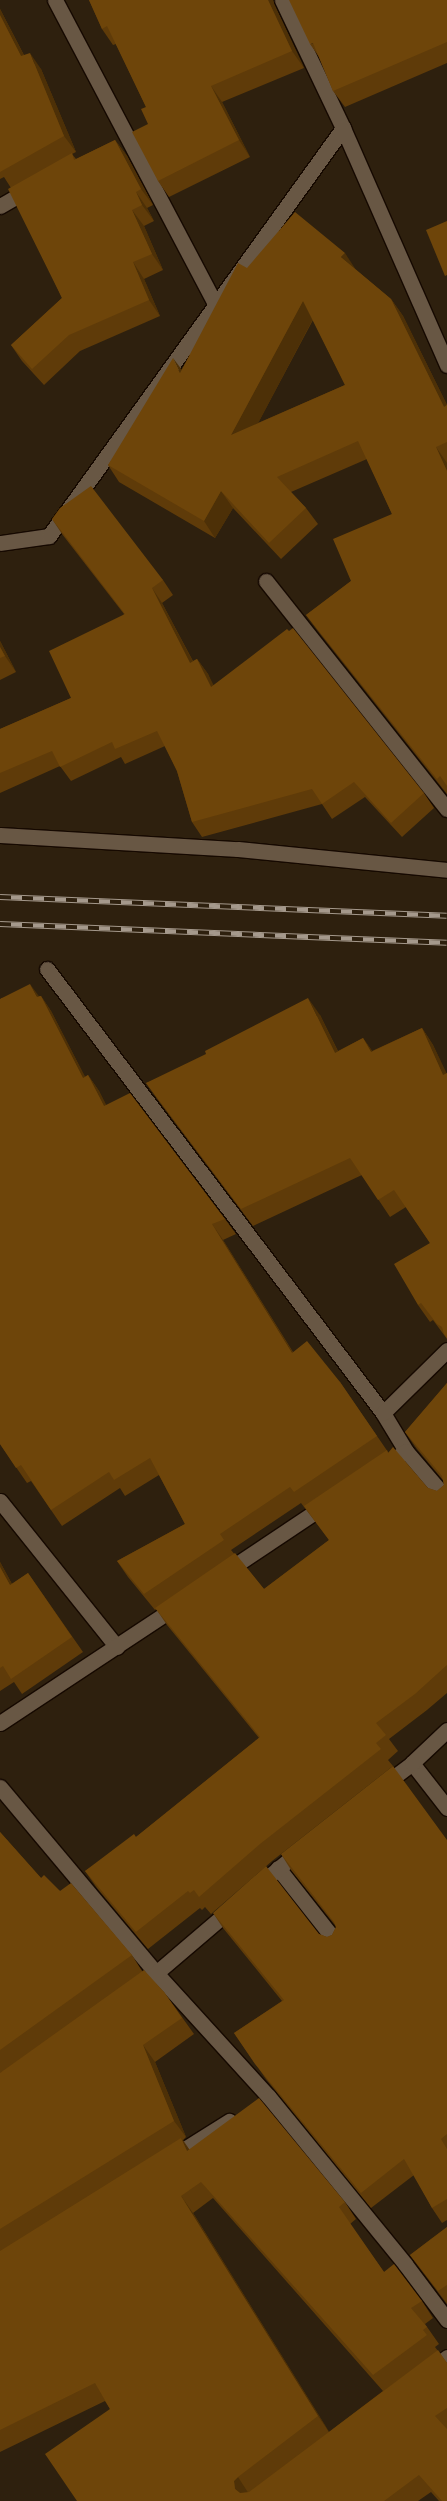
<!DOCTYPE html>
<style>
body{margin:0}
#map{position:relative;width:447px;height:2501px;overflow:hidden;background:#2e200e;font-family:Roboto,sans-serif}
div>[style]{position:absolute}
.roads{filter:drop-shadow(1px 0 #160900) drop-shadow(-1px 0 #160900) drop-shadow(0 1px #160900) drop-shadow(0 -1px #160900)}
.minor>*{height:15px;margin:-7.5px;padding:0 7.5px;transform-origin:7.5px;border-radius:7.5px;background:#685744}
.rail>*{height:5.5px;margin-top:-2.75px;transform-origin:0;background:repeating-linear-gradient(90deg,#2e200e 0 11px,#a5998c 0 22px);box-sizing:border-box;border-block:1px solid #a5998c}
.wall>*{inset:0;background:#5f3b09}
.shaded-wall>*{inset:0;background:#4d3007}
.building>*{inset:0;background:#6e450a}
span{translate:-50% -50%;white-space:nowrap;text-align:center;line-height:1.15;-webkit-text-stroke:4.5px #2e200e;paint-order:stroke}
</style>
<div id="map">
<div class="roads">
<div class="minor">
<div style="left:55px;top:0;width:344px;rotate:62.2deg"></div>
<div style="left:282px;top:0;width:142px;rotate:64.5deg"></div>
<div style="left:343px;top:128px;width:259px;rotate:66.3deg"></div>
<div style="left:0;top:206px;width:34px;rotate:-30deg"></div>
<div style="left:0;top:543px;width:49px;rotate:-8.1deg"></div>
<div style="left:49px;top:536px;width:503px;rotate:-54.22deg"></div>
<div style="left:266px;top:581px;width:291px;rotate:51.6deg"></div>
<div style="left:0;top:835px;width:238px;rotate:3.4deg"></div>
<div style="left:238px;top:849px;width:210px;rotate:5.7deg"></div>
<div style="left:47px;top:969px;width:557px;rotate:52.88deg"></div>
<div style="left:383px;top:1413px;width:44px;rotate:58.8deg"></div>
<div style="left:406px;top:1451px;width:27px;rotate:147deg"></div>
<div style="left:383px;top:1413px;width:90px;rotate:-44.5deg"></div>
<div style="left:406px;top:1451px;width:63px;rotate:49.5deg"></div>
<div style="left:0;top:1501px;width:187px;rotate:51.3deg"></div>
<div style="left:225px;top:1572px;width:123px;rotate:-33.7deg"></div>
<div style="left:0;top:1723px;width:214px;rotate:-33.5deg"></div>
<div style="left:412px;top:1763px;width:57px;rotate:52.1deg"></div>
<div style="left:382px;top:1786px;width:38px;rotate:-37deg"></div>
<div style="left:412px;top:1763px;width:48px;rotate:-43.3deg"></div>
<div style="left:0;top:1787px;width:244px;rotate:50deg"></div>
<div style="left:157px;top:1974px;width:166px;rotate:47.7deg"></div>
<div style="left:269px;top:2097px;width:215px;rotate:50.8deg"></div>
<div style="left:405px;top:2264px;width:70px;rotate:53.1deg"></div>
<div style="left:278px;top:1868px;width:95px;rotate:51.8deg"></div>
<div style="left:257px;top:1886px;width:57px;rotate:-39.3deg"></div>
<div style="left:149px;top:1979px;width:109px;rotate:-40.5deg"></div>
<div style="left:170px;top:2158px;width:70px;rotate:-32.1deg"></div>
<div style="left:428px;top:2371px;width:24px;rotate:-36deg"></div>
</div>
</div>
<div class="rail">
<div style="left:0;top:897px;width:447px;rotate:2.4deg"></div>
<div style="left:0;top:924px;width:447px;rotate:2.4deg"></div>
</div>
<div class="wall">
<div style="clip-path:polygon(89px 0,273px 0,274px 4px,304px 68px,222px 102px,250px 157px,169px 197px,158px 181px,148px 124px,146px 107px,116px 44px,113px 45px,102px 29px)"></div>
<div style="clip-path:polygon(447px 0,447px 63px,345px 107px,333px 91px,319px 57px,310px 44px)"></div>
<div style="clip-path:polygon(0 9px,24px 55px,41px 69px,76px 152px,72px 154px,76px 159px,115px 140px,127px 156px,153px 205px,147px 208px,154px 221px,144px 226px,163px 270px,144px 279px,160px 316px,80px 351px,44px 385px,22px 361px,11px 345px,62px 298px,11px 188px,4px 177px,0 179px)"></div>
<div style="clip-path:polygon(evenodd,247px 268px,356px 270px,391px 299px,403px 316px,447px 405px,447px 794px,318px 631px,306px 615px,351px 581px,392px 514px,367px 459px,291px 492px,306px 508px,318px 524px,281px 559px,233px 508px,215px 538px,119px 482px,108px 465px,182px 370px,247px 268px,313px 320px,345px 385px,258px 423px,313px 320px)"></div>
<div style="clip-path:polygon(52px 519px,163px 580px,173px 595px,162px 603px,193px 661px,197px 659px,208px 674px,213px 686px,424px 793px,434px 808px,402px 837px,365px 797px,332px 819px,322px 804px,202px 837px,192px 822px,177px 771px,165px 746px,125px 764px,121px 757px,71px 781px,60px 766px,0 793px,0 729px,71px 698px,124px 614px,62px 534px)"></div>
<div style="clip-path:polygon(0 641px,16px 672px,0 680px)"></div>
<div style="clip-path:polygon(evenodd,39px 996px,41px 996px,51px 1011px,85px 1077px,88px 1075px,99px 1091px,106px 1105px,225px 1219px,236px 1234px,223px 1240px,293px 1352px,340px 1382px,388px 1452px,428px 1488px,437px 1491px,444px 1485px,443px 1480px,417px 1449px,405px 1432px,447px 1383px,447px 1693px,427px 1710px,389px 1739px,398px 1751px,388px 1760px,393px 1766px,272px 1861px,211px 1914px,205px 1907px,202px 1910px,200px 1908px,148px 1949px,97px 1888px,85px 1871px,136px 1837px,259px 1738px,167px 1625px,156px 1609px,155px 1610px,128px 1577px,117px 1561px,185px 1524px,159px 1475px,125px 1496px,120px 1488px,62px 1526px,31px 1481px,27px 1483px,0 1444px,1px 998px,39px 996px,301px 1503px,329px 1540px,264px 1589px,231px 1550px,301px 1503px)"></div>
<div style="clip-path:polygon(320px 1015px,338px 1051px,363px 1038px,372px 1051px,422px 1028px,433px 1045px,446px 1073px,447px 1073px,447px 1339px,433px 1320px,430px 1322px,418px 1305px,430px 1243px,406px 1207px,390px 1217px,362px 1175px,253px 1226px,158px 1100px,146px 1083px)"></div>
<div style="clip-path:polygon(0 1562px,12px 1584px,28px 1573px,83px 1652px,22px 1694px,14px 1682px,0 1691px)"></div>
<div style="clip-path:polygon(evenodd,0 1832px,41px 1878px,60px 1891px,132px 1955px,142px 1971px,164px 1992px,194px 2034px,155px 2062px,186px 2137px,183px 2140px,189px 2149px,345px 2202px,356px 2219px,350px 2224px,384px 2272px,422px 2301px,433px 2318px,425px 2324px,439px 2344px,435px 2347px,447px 2363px,447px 2501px,439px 2501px,431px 2492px,418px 2501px,77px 2501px,110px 2409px,105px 2401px,0 2452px,0 1832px,213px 2198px,383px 2391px,329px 2432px,193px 2213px,213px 2198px)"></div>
<div style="clip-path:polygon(447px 1840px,447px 2220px,442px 2223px,432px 2208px,414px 2175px,371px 2208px,266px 2079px,234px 2033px,282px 2001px,223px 1928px,213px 1913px,319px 1934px,327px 1937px,332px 1935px,336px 1927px,335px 1925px,291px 1870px,281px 1854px)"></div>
<div style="clip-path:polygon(447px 2227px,447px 2304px,410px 2255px)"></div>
</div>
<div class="shaded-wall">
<div style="clip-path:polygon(268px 0,273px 0,274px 4px,304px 68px,292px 51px)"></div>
<div style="clip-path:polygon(0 9px,33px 73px,21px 56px,0 15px)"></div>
<div style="clip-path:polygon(30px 53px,41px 69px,76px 152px,64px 136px)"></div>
<div style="clip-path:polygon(211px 86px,222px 102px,250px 157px,239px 140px)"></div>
<div style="clip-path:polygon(115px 140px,127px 156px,153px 205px,141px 189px)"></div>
<div style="clip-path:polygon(136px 192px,147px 208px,154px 221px,142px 205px)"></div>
<div style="clip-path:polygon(132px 210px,144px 226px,163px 270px,152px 254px)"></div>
<div style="clip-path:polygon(345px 253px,356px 270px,341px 257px)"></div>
<div style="clip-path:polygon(133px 262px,144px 279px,160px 316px,149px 300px)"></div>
<div style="clip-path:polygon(391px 299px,403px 316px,447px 405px,444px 407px)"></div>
<div style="clip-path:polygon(303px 301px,314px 317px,243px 452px,231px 435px)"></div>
<div style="clip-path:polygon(173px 358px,185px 374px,180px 373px)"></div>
<div style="clip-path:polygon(436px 447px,447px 463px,447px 471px)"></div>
<div style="clip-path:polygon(221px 491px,233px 508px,215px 538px,204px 521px)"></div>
<div style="clip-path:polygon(152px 588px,162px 603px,201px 677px,190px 663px)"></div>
<div style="clip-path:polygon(0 641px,16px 672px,5px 656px,0 647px)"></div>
<div style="clip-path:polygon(197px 659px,208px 674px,222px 702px,211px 687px)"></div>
<div style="clip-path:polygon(30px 984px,41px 999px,37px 997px)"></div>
<div style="clip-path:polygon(41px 996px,51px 1011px,94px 1094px,83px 1078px)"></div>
<div style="clip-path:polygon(308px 998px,320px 1015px,347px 1070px,335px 1053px)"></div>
<div style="clip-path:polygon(422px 1028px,433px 1045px,447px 1074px,443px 1075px)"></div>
<div style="clip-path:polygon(363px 1038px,375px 1055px,371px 1052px)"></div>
<div style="clip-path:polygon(88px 1075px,99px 1091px,115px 1122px,104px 1106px)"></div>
<div style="clip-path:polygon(212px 1224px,223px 1240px,303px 1369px,292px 1353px)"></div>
<div style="clip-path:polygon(0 1562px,21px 1601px,10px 1585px,0 1567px)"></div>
<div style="clip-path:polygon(143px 2045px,155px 2062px,186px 2137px,174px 2121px)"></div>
<div style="clip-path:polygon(181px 2138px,193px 2155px,187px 2151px)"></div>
<div style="clip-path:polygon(181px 2196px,193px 2213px,330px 2433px,318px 2416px)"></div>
<div style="clip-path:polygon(238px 2477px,249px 2494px,246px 2498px,235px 2489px,234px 2481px)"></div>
</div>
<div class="building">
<div style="clip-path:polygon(89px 0,268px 0,292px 51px,211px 86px,239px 140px,158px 181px,132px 132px,148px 124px,141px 109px,146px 107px,107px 26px,102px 29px)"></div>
<div style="clip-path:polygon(289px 0,447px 0,447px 42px,333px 91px,313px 43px,310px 44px)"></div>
<div style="clip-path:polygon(0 15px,21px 56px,30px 53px,64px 136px,0 172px)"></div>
<div style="clip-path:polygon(115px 140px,141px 189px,136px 192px,142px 205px,132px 210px,152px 254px,133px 262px,149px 300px,69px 335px,32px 369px,11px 345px,62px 298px,8px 189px,72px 153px,74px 160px)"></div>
<div style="clip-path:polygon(evenodd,295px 212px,345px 253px,341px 257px,391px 299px,444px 407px,447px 405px,447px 442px,436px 447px,447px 471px,447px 786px,440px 776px,437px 779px,306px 615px,351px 581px,333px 539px,392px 514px,358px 441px,277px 477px,306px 508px,269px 543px,221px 491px,204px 521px,108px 465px,173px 358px,180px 373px,238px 263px,247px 268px,295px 212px,303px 301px,345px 385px,231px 435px,303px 301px)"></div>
<div style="clip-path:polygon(447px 221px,447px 275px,445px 276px,426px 230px)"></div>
<div style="clip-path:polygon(91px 486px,163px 580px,152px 588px,190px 663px,197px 659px,211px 687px,287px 629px,289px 631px,293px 628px,424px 793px,391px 823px,354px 782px,322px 804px,312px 789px,192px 822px,177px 771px,157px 731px,115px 749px,112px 742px,60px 767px,52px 751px,0 773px,0 729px,71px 698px,49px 651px,125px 614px,52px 519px,60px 508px)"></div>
<div style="clip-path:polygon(0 647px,5px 656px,0 658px)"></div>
<div style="clip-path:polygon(30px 984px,37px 997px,41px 996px,83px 1078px,88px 1075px,104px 1106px,130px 1093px,225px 1219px,212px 1224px,292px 1353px,307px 1341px,340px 1382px,377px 1436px,294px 1492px,290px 1487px,220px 1534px,224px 1540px,144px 1594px,117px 1561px,185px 1524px,150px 1458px,114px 1480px,109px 1472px,51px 1510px,21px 1465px,16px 1468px,0 1444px,0 999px)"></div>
<div style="clip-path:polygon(308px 998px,335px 1053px,363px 1038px,371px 1052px,422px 1028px,443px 1075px,447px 1073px,447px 1338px,444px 1334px,442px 1327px,437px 1324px,421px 1303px,418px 1305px,394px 1264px,430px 1243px,394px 1190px,378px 1200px,350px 1158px,241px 1209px,146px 1083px,206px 1054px,205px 1051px)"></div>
<div style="clip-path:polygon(447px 1383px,447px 1665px,415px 1694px,376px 1723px,386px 1735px,376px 1743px,381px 1749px,260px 1844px,199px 1897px,194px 1890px,190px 1893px,188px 1891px,136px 1932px,85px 1871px,134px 1834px,136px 1837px,260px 1737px,155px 1608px,235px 1553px,264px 1589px,329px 1540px,304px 1506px,387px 1450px,388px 1453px,393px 1447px,428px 1488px,437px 1491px,444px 1485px,442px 1476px,405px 1432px)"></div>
<div style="clip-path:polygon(0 1567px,10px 1585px,28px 1573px,72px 1637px,11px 1679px,3px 1666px,0 1668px)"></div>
<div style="clip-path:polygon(393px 1766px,447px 1840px,447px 2134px,441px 2139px,447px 2149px,447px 2199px,432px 2208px,404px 2159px,361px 2193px,255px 2064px,234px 2033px,284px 2000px,213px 1913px,266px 1866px,319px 1934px,327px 1937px,332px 1935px,336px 1927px,334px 1922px,281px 1854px)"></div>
<div style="clip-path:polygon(0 1832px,41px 1878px,44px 1875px,60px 1891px,71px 1883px,132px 1955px,0 2050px)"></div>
<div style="clip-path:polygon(144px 1970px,164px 1992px,182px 2018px,143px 2045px,174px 2121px,0 2229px,0 2073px)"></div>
<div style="clip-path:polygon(259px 2098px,345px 2202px,339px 2207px,384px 2272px,394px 2264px,422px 2301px,411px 2308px,427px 2327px,423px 2330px,427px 2335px,373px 2375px,201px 2182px,181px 2196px,318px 2416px,238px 2477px,234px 2481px,235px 2489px,240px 2493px,249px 2492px,438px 2350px,447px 2363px,447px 2408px,435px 2416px,447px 2429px,447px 2501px,442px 2501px,419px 2475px,384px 2501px,77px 2501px,45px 2454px,110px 2409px,95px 2383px,0 2430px,0 2251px,181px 2138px,187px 2151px)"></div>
<div style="clip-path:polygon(447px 2227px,447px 2285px,438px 2291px,410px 2255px)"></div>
</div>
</div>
